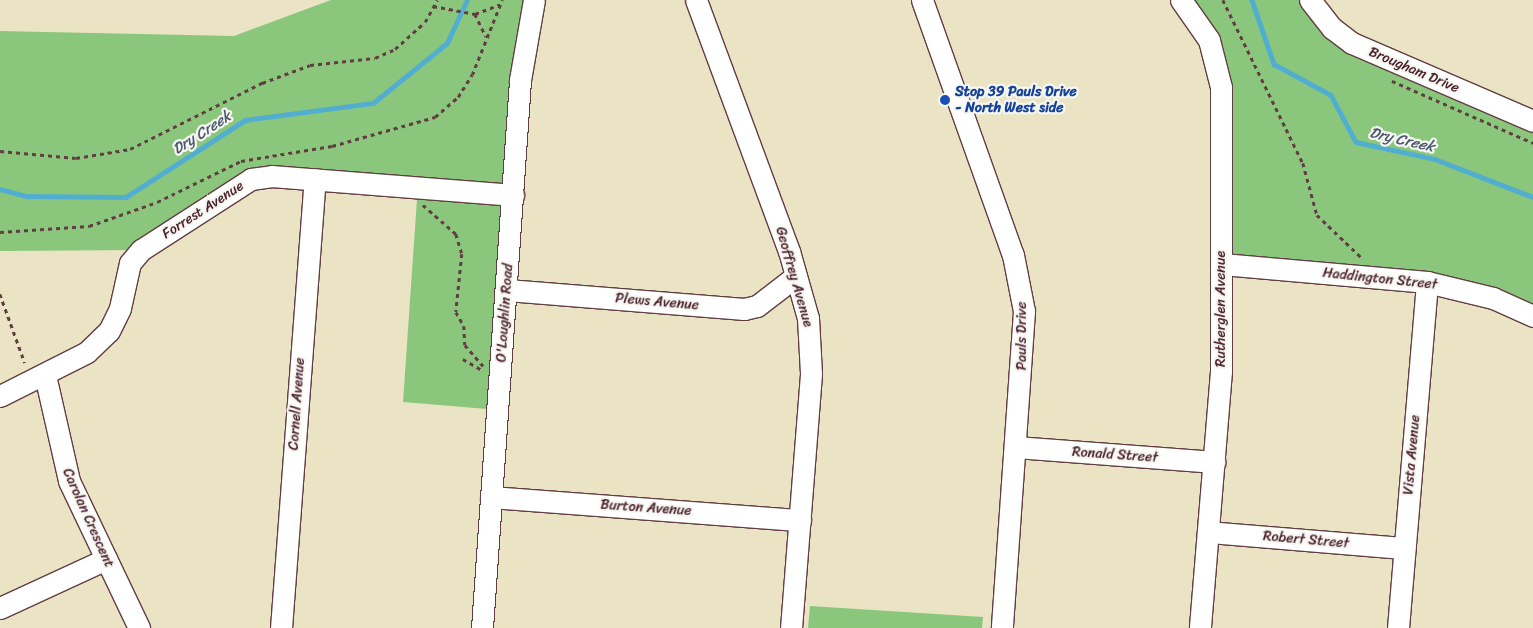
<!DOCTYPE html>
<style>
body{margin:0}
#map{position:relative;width:1533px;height:628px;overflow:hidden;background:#eae4c5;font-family:Sriracha,sans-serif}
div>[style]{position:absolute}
.green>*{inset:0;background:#8ac77d}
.stream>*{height:4.5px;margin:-2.25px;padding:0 2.25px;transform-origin:2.25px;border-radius:2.25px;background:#52aed0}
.path>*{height:2.5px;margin-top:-1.25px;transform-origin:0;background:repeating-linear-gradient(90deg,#623d42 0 4px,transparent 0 8px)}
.roads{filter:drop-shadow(1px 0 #623d42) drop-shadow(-1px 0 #623d42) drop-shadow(0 1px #623d42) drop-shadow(0 -1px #623d42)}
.minor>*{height:21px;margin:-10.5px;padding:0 10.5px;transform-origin:10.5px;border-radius:10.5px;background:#fff}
.dots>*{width:14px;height:14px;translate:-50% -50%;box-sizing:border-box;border:2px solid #f6f6f2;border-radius:50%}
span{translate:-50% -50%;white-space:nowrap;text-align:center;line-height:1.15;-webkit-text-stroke:4.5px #f6f6f2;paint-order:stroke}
.street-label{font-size:14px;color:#4a1f2b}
.transit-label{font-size:14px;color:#164399;font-weight:700}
.left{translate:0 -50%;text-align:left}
.water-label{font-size:15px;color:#4d586d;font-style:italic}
</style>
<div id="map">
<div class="green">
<div style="clip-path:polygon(331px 0,535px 0,513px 195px,264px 176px,141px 250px,0 251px,0 31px,234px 36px)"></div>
<div style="clip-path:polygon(1181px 0,1310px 0,1332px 28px,1533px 121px,1533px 317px,1511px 305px,1222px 264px,1220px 77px)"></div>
<div style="clip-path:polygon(417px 199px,503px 204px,487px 409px,403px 402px)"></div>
<div style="clip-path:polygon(810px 606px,983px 617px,982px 628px,808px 628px)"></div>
</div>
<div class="stream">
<div style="left:1252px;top:0;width:68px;rotate:71deg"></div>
<div style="left:1274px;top:64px;width:65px;rotate:28.5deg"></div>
<div style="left:1331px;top:95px;width:53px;rotate:62deg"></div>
<div style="left:1356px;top:142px;width:81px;rotate:12.1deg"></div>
<div style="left:1435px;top:159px;width:105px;rotate:21.2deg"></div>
<div style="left:0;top:189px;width:28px;rotate:15deg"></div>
<div style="left:27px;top:196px;width:99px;rotate:0.6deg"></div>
<div style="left:126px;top:197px;width:142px;rotate:-32.9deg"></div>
<div style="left:245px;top:120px;width:129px;rotate:-7.6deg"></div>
<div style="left:373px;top:103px;width:95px;rotate:-39deg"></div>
<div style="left:447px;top:43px;width:47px;rotate:-65.1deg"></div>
</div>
<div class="path">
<div style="left:1223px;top:0;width:182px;rotate:63.9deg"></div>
<div style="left:1303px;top:163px;width:54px;rotate:74.9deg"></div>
<div style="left:1317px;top:215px;width:62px;rotate:43.7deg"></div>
<div style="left:433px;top:6px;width:43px;rotate:10.8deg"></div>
<div style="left:475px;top:14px;width:26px;rotate:-21deg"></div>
<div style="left:475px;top:14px;width:25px;rotate:64deg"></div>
<div style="left:1392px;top:81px;width:154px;rotate:23.7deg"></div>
<div style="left:0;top:151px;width:76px;rotate:5.3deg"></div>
<div style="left:76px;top:158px;width:55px;rotate:-9.5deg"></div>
<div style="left:130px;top:149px;width:148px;rotate:-26.6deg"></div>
<div style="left:262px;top:83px;width:51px;rotate:-20.6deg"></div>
<div style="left:310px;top:65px;width:65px;rotate:-6.1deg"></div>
<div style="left:375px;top:58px;width:22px;rotate:-24deg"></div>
<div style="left:395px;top:49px;width:40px;rotate:-42deg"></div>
<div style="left:425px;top:22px;width:25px;rotate:-61deg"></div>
<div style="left:423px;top:205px;width:44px;rotate:41.3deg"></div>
<div style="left:456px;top:234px;width:21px;rotate:73deg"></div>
<div style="left:462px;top:254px;width:58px;rotate:95.9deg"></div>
<div style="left:456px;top:312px;width:16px;rotate:60deg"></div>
<div style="left:464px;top:326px;width:19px;rotate:87deg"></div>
<div style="left:465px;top:345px;width:28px;rotate:49deg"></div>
<div style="left:0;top:232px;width:89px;rotate:-3.9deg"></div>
<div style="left:89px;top:226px;width:72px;rotate:-19.4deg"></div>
<div style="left:157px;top:202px;width:93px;rotate:-26deg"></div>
<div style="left:241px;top:161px;width:92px;rotate:-9.4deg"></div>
<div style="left:332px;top:146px;width:107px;rotate:-15.7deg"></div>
<div style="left:435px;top:117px;width:30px;rotate:-41deg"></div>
<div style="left:458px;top:97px;width:26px;rotate:-58deg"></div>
<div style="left:472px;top:75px;width:81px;rotate:-68.2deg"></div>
<div style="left:0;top:294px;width:73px;rotate:70.1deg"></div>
<div style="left:463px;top:359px;width:22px;rotate:30deg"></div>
</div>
<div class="roads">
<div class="minor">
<div style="left:696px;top:0;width:268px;rotate:69.7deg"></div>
<div style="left:789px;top:251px;width:70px;rotate:74.2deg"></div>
<div style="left:808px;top:318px;width:56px;rotate:86.9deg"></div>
<div style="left:811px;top:374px;width:255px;rotate:94.5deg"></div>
<div style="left:922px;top:0;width:271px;rotate:70.4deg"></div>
<div style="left:1013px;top:255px;width:57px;rotate:78.9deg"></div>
<div style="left:1024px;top:311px;width:318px;rotate:94deg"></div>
<div style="left:1181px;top:0;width:49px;rotate:55deg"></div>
<div style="left:1209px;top:40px;width:49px;rotate:75.7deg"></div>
<div style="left:1221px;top:87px;width:284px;rotate:90deg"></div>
<div style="left:1221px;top:371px;width:258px;rotate:94.7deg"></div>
<div style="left:1310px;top:0;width:36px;rotate:52deg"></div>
<div style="left:1332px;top:28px;width:25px;rotate:37deg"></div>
<div style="left:1352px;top:43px;width:197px;rotate:23.3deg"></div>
<div style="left:1222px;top:264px;width:206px;rotate:5deg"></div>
<div style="left:1427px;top:282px;width:68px;rotate:13.6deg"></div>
<div style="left:1493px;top:298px;width:44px;rotate:24.2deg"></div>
<div style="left:507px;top:290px;width:238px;rotate:4.6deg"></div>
<div style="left:744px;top:309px;width:13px;rotate:-13deg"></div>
<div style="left:757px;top:306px;width:49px;rotate:-37.6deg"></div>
<div style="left:45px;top:375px;width:109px;rotate:77.2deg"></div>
<div style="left:69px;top:481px;width:163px;rotate:64.5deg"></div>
<div style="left:0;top:396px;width:97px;rotate:-26.8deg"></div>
<div style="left:87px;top:352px;width:30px;rotate:-44deg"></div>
<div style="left:109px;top:331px;width:25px;rotate:-64deg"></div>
<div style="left:120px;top:308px;width:46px;rotate:-77.5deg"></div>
<div style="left:130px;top:263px;width:17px;rotate:-50deg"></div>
<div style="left:141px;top:250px;width:131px;rotate:-32.8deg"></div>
<div style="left:251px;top:179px;width:21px;rotate:-8deg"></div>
<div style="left:272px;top:176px;width:242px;rotate:4.5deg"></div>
<div style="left:1016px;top:447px;width:199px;rotate:4.3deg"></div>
<div style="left:491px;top:497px;width:310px;rotate:4.3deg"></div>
<div style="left:1208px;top:532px;width:197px;rotate:4.7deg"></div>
<div style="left:0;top:608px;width:117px;rotate:-24.8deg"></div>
<div style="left:281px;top:628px;width:450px;rotate:-85.7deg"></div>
<div style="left:482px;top:628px;width:549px;rotate:-86.03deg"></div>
<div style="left:520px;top:80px;width:81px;rotate:-80.1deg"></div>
<div style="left:1398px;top:628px;width:347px;rotate:-85.2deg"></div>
</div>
</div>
<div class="dots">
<div style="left:945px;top:100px;background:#1a4fb4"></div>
</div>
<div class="street-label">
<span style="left:1414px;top:70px;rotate:23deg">Brougham Drive</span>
<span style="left:203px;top:210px;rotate:-33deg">Forrest Avenue</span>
<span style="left:794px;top:277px;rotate:74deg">Geoffrey Avenue</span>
<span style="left:1380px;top:279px;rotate:6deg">Haddington Street</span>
<span style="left:657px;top:302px;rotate:5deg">Plews Avenue</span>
<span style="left:1221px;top:309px;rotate:-90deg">Rutherglen Avenue</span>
<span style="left:505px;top:313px;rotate:-86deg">O'Loughlin Road</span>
<span style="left:1022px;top:336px;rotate:-90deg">Pauls Drive</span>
<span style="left:297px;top:404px;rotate:-86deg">Cornell Avenue</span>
<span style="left:1115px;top:455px;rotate:4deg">Ronald Street</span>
<span style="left:1412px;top:455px;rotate:-85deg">Vista Avenue</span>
<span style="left:646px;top:508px;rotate:4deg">Burton Avenue</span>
<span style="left:88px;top:518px;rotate:66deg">Carolan Crescent</span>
<span style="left:1306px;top:540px;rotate:5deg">Robert Street</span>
</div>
<div class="transit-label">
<span class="left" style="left:955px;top:100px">Stop 39 Pauls Drive<br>- North West side</span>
</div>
<div class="water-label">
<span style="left:202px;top:133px;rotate:-33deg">Dry Creek</span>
<span style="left:1402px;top:140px;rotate:13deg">Dry Creek</span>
</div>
</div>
